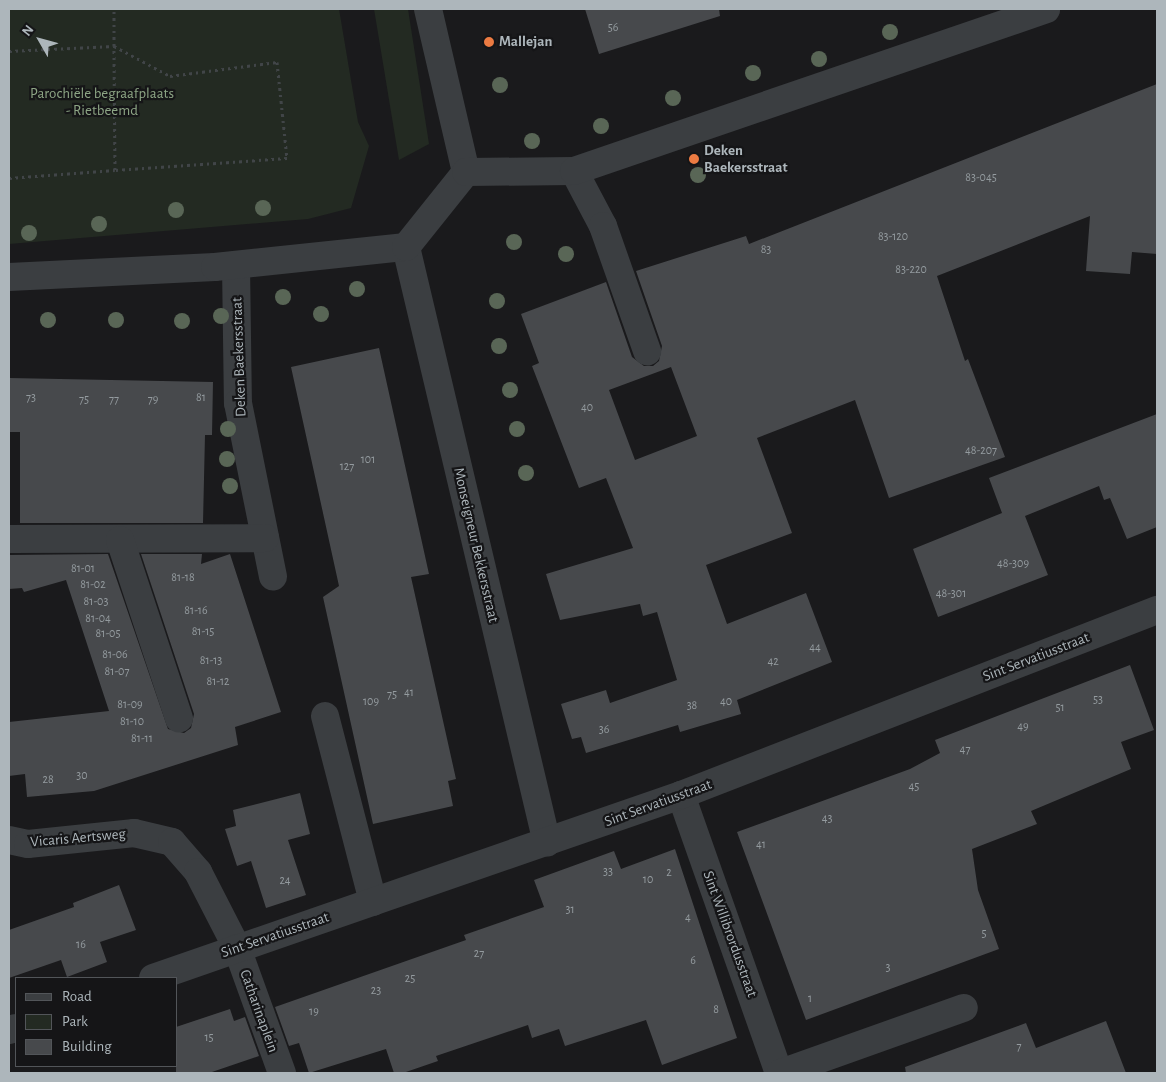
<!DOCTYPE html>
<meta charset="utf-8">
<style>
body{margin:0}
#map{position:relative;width:1166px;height:1082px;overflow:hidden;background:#1a1a1c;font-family:"Alegreya Sans",sans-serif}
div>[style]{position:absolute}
.green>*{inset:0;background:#232a22}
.building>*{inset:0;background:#47494c}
.path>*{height:3px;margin-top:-1.5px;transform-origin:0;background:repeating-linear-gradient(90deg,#414548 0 2.5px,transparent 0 6.5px)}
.minor>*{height:28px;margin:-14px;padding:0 14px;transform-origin:14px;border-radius:14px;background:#3b3e41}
.trees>*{width:16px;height:16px;margin:-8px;border-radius:50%;background:#596656}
.dots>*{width:14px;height:14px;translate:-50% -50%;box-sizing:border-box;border:2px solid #151517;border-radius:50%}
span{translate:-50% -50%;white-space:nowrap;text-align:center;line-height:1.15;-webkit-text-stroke:4.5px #151517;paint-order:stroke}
.number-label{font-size:12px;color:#949b9f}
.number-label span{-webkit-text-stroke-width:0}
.poi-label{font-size:15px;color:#adb6bb;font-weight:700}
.left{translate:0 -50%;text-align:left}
.park-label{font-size:15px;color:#8da585}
.street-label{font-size:15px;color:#adb6bb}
.frame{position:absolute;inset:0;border:10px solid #adb6bb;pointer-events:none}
.legend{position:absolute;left:15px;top:977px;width:162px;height:90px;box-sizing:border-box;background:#151517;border:1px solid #525559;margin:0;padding:6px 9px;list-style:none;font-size:15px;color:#adb6bb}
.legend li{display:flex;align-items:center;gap:10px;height:25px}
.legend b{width:25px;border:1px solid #525559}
.north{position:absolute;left:15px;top:15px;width:50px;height:50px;-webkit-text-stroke:4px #151517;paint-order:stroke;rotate:308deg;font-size:14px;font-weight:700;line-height:20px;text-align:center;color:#adb6bb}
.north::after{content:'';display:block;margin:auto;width:18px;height:22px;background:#adb6bb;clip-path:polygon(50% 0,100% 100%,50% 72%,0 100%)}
</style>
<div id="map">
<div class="green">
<div style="clip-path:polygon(9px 9px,339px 9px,358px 122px,369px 146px,351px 208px,308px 219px,9px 244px)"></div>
<div style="clip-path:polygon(374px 9px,408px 9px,429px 144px,399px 160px)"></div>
</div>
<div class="building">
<div style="clip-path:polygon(585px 9px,719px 9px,720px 16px,599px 54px)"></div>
<div style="clip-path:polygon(evenodd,1157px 84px,1157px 254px,1132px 252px,1130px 274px,1086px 271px,1090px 216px,937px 276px,965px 361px,968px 359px,1005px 457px,889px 498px,855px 400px,757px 438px,792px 533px,706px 565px,727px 624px,806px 593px,832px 662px,737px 700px,741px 714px,680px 732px,678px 725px,586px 753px,581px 737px,572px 739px,561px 704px,606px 690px,610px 703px,677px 680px,657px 612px,643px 616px,640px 604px,560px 620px,546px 574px,633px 548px,606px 478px,579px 488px,532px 366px,539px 363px,521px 314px,606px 282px,632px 357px,644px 366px,653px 366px,659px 361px,662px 346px,636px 271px,746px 236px,749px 244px,1157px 84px,671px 367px,697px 436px,635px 460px,609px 390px,671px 367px)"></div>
<div style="clip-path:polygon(379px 348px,429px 574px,411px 577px,456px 779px,448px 781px,453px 806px,373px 824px,323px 597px,339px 586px,291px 367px)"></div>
<div style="clip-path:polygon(9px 378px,213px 382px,212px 435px,205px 435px,203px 523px,20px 523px,20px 432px,9px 432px)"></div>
<div style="clip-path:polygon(1157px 414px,1157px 527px,1127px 539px,1110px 498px,1104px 500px,1099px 486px,1025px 516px,1048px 575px,938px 617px,913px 549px,1002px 513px,989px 478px)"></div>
<div style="clip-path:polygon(108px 554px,168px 729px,184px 733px,191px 728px,194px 714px,141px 554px,202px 554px,201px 564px,230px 554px,281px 712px,235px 727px,238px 745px,94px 791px,27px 797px,25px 774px,9px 776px,9px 722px,109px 711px,66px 580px,24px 592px,22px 588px,9px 589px,9px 555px)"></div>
<div style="clip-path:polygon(1130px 665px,1154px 730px,1121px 742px,1131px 769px,1031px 811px,1037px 824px,972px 849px,978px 890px,999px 949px,806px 1020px,737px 832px,910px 769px,940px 753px,935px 740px)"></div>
<div style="clip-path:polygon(300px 793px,310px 834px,288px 840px,306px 895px,266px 908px,251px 861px,237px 866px,225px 829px,236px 826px,233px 810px)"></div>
<div style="clip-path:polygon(675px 849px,737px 1038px,662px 1065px,646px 1020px,565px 1046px,559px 1029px,532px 1038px,528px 1025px,436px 1056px,438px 1061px,403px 1073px,394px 1073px,386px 1049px,309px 1073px,299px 1043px,289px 1046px,275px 1007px,466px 940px,464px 935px,544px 907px,534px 880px,614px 851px,621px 869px)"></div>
<div style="clip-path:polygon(119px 885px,136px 930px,100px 942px,107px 962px,67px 977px,61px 960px,9px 978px,9px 930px,74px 907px,73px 903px)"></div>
<div style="clip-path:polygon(230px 1009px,234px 1021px,245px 1017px,259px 1056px,209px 1073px,176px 1073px,176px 1027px)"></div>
<div style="clip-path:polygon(1106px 1021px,1126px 1073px,906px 1073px,905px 1067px,1026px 1023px,1036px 1048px)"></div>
</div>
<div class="path">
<div style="left:114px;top:46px;width:64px;rotate:28.2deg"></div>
<div style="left:170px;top:76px;width:108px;rotate:-7.5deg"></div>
<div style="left:277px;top:62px;width:97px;rotate:84.1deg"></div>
<div style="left:287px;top:158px;width:172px;rotate:176deg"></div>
<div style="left:115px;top:170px;width:124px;rotate:-90.5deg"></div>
<div style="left:9px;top:51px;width:105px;rotate:-2.7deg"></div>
<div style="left:114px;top:46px;width:37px;rotate:-90deg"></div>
<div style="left:9px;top:178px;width:106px;rotate:-4.3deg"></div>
</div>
<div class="minor">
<div style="left:428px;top:9px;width:167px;rotate:76.9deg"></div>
<div style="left:574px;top:171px;width:62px;rotate:62.2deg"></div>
<div style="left:603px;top:226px;width:133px;rotate:70.6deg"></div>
<div style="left:406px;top:247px;width:612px;rotate:76.69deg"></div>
<div style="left:236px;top:265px;width:138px;rotate:89.2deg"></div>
<div style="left:238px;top:403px;width:177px;rotate:78.6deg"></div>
<div style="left:9px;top:277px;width:206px;rotate:-2.8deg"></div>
<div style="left:215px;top:267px;width:192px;rotate:-6deg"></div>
<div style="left:406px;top:247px;width:96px;rotate:-51.3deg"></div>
<div style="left:466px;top:172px;width:108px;rotate:-0.5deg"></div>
<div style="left:574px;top:171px;width:499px;rotate:-18.9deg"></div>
<div style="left:9px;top:539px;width:256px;rotate:-0.2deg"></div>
<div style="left:120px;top:540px;width:188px;rotate:71.7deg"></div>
<div style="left:325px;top:716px;width:192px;rotate:75.5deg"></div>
<div style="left:681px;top:795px;width:295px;rotate:70.6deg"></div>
<div style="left:9px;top:840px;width:19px;rotate:12deg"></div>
<div style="left:28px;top:844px;width:107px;rotate:-5.9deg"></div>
<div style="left:134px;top:833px;width:39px;rotate:13deg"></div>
<div style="left:172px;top:842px;width:40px;rotate:49deg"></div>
<div style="left:198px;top:872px;width:85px;rotate:62.8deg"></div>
<div style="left:237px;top:948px;width:133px;rotate:70.2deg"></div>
<div style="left:153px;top:978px;width:559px;rotate:-19.12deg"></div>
<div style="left:681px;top:795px;width:511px;rotate:-21.24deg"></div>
<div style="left:9px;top:1030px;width:7px;rotate:-16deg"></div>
<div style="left:781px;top:1073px;width:194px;rotate:-19.6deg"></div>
</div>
<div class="trees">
<div style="left:890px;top:32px"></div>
<div style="left:819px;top:59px"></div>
<div style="left:753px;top:73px"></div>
<div style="left:500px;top:85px"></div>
<div style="left:673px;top:98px"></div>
<div style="left:601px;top:126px"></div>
<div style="left:532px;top:141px"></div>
<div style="left:698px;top:175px"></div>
<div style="left:263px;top:208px"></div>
<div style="left:176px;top:210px"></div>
<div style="left:99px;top:224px"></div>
<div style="left:29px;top:233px"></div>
<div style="left:514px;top:242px"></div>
<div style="left:566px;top:254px"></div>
<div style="left:357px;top:289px"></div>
<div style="left:283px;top:297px"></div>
<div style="left:497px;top:301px"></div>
<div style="left:321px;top:314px"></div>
<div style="left:221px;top:316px"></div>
<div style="left:48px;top:320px"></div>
<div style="left:116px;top:320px"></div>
<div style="left:182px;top:321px"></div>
<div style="left:499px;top:346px"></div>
<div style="left:510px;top:390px"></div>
<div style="left:228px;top:429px"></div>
<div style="left:517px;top:429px"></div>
<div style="left:227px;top:459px"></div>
<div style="left:526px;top:473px"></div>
<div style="left:230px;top:486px"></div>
</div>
<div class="dots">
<div style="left:489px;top:42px;background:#ec7b42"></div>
<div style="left:694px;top:159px;background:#ec7b42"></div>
</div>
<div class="number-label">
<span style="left:613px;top:28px">56</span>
<span style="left:981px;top:178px">83-045</span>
<span style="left:893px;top:237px">83-120</span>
<span style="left:766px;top:250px">83</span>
<span style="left:911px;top:270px">83-220</span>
<span style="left:31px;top:398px">73</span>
<span style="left:201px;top:398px">81</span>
<span style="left:84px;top:400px">75</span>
<span style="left:114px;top:400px">77</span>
<span style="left:153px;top:400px">79</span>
<span style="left:587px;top:408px">40</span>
<span style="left:981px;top:451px">48-207</span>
<span style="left:368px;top:460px">101</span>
<span style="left:347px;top:467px">127</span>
<span style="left:1013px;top:564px">48-309</span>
<span style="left:83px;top:569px">81-01</span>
<span style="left:183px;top:578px">81-18</span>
<span style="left:93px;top:585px">81-02</span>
<span style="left:951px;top:594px">48-301</span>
<span style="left:96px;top:602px">81-03</span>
<span style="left:196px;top:611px">81-16</span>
<span style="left:98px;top:619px">81-04</span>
<span style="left:203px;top:632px">81-15</span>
<span style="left:108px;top:634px">81-05</span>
<span style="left:815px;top:648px">44</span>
<span style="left:115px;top:655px">81-06</span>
<span style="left:211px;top:661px">81-13</span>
<span style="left:773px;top:662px">42</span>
<span style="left:117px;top:672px">81-07</span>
<span style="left:218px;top:682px">81-12</span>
<span style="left:409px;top:693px">41</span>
<span style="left:392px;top:695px">75</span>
<span style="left:1098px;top:700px">53</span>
<span style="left:371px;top:702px">109</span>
<span style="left:726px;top:702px">40</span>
<span style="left:130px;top:705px">81-09</span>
<span style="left:692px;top:706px">38</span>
<span style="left:1060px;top:708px">51</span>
<span style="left:132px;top:722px">81-10</span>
<span style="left:1023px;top:727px">49</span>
<span style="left:604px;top:730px">36</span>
<span style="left:142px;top:739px">81-11</span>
<span style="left:965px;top:750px">47</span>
<span style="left:82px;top:776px">30</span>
<span style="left:48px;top:780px">28</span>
<span style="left:914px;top:787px">45</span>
<span style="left:827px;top:819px">43</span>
<span style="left:761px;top:845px">41</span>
<span style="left:608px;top:872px">33</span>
<span style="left:669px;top:873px">2</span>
<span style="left:648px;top:880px">10</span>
<span style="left:285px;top:881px">24</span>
<span style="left:570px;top:910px">31</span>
<span style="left:688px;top:918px">4</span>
<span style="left:984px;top:934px">5</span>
<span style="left:81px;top:945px">16</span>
<span style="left:479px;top:954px">27</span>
<span style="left:693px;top:961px">6</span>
<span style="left:888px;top:968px">3</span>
<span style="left:410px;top:979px">25</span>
<span style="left:376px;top:991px">23</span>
<span style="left:810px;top:999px">1</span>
<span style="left:716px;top:1010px">8</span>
<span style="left:314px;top:1012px">19</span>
<span style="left:209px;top:1038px">15</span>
<span style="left:1019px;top:1047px">7</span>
</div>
<div class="poi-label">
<span class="left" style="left:499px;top:42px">Mallejan</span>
<span class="left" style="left:704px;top:159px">Deken<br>Baekersstraat</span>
</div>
<div class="park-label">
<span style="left:102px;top:102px">Parochiële begraafplaats<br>- Rietbeemd</span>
</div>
<div class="street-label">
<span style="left:239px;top:357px;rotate:-92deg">Deken Baekersstraat</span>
<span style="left:476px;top:545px;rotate:77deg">Monseigneur Bekkersstraat</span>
<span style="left:1036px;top:657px;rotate:-21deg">Sint Servatiusstraat</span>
<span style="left:658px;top:803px;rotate:-20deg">Sint Servatiusstraat</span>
<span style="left:78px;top:838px;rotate:-5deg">Vicaris Aertsweg</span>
<span style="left:730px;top:934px;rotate:70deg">Sint Willibrordusstraat</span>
<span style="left:275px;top:935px;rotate:-19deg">Sint Servatiusstraat</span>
<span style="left:259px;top:1011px;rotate:70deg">Catharinaplein</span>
</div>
<div class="frame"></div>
<ul class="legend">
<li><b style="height:6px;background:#3b3e41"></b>Road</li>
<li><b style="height:14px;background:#232a22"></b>Park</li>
<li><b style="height:14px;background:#47494c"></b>Building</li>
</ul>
<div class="north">N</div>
</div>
